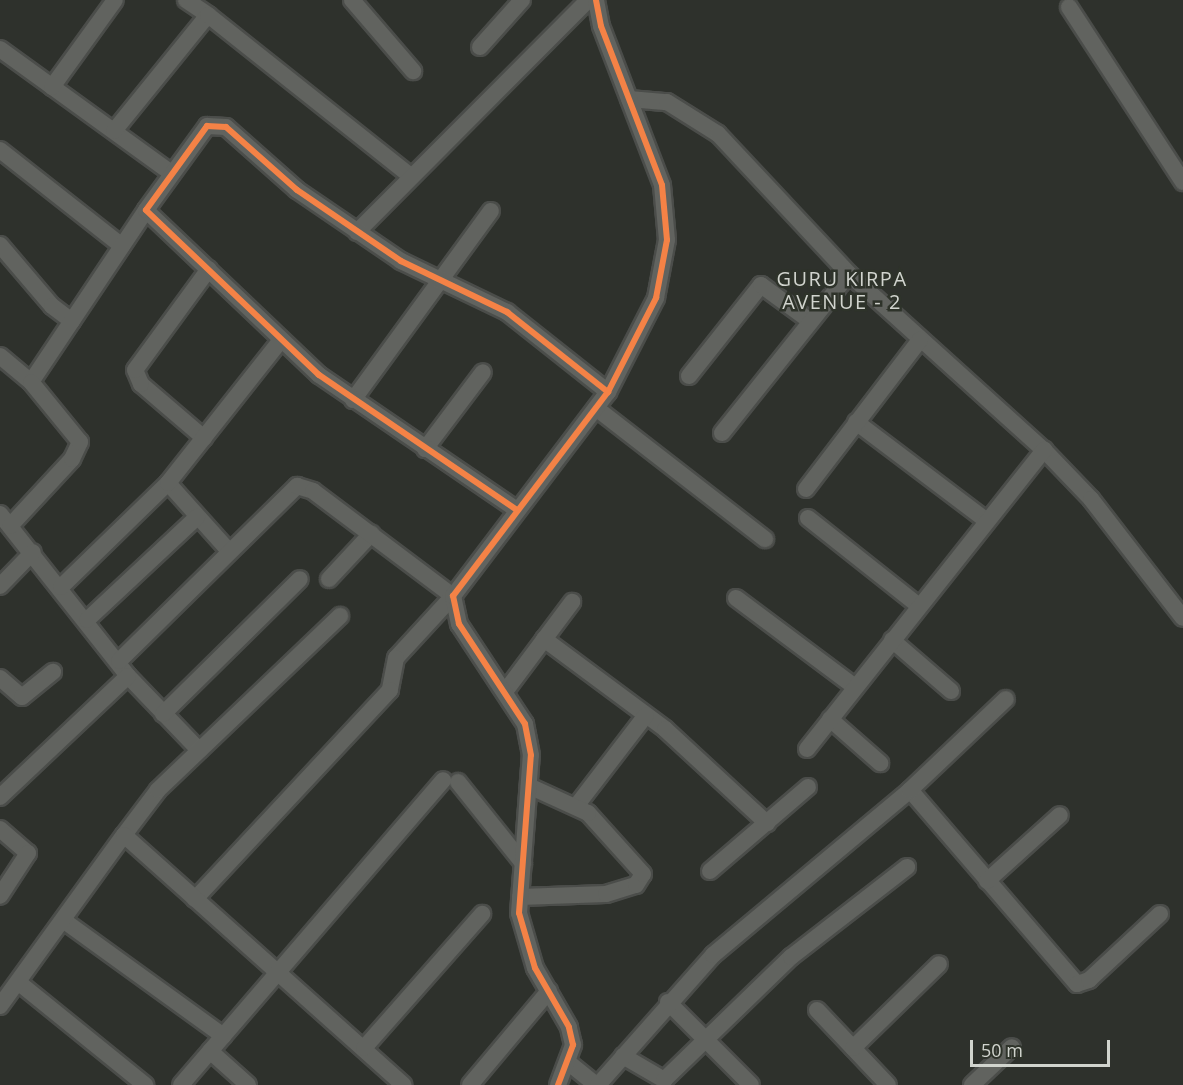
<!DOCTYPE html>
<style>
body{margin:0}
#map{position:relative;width:1183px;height:1085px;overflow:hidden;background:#2e312c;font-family:"Open Sans",sans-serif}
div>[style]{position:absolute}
.roads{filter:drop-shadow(2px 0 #4b4d4a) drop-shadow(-2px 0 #4b4d4a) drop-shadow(0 2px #4b4d4a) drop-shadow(0 -2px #4b4d4a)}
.street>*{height:16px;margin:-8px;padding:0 8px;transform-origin:8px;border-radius:8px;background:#61635f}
.cycleway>*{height:6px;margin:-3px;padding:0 3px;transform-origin:3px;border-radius:3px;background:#f48246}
span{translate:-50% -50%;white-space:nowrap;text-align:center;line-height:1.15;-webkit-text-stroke:5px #2e332a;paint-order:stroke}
.neighbourhood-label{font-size:20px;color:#d1d4ce;letter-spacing:1.5px}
.scale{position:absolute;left:970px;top:1040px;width:140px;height:27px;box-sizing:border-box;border:3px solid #d1d4ce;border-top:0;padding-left:8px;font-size:18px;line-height:21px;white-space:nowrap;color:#d1d4ce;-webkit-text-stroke:4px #2e332a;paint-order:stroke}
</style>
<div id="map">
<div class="roads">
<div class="street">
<div style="left:186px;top:0;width:27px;rotate:34deg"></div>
<div style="left:352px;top:0;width:94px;rotate:49.3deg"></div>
<div style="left:1069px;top:7px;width:209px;rotate:56.9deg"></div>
<div style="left:480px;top:47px;width:63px;rotate:-48.2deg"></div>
<div style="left:0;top:49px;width:211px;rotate:35.9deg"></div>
<div style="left:52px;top:87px;width:107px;rotate:-54.1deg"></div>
<div style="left:629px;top:99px;width:38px;rotate:5deg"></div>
<div style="left:667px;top:102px;width:60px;rotate:32.1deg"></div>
<div style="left:718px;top:134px;width:192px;rotate:46.9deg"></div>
<div style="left:849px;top:274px;width:263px;rotate:42.1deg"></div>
<div style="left:1044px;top:450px;width:68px;rotate:46.2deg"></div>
<div style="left:1091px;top:499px;width:150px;rotate:52.3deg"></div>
<div style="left:114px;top:131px;width:149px;rotate:-51deg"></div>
<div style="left:208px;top:15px;width:260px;rotate:38.5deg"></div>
<div style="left:0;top:150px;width:155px;rotate:38.2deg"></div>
<div style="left:357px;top:232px;width:327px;rotate:-45.1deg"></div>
<div style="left:0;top:245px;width:80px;rotate:49.6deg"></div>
<div style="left:52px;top:306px;width:25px;rotate:37deg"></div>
<div style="left:0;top:356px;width:40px;rotate:40deg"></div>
<div style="left:31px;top:382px;width:207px;rotate:-56.2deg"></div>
<div style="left:689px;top:376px;width:116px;rotate:-51.6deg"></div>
<div style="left:761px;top:285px;width:61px;rotate:36.3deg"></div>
<div style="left:353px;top:400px;width:234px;rotate:-53.9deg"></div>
<div style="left:596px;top:408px;width:214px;rotate:37.8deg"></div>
<div style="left:856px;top:422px;width:164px;rotate:37.1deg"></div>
<div style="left:722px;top:433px;width:203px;rotate:-51.4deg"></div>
<div style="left:204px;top:438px;width:83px;rotate:-139.4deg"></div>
<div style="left:141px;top:384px;width:15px;rotate:-113deg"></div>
<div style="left:135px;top:370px;width:125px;rotate:-53.8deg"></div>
<div style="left:425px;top:449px;width:96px;rotate:-53deg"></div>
<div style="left:168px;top:483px;width:91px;rotate:48.1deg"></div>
<div style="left:806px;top:489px;width:188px;rotate:-52.6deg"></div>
<div style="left:517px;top:510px;width:240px;rotate:-145.7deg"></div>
<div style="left:319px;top:375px;width:239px;rotate:-136.4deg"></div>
<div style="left:146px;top:210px;width:104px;rotate:-54deg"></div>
<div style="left:207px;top:126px;width:19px;rotate:3deg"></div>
<div style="left:226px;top:127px;width:95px;rotate:41.6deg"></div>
<div style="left:297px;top:190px;width:126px;rotate:34.3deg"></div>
<div style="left:401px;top:261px;width:118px;rotate:25.7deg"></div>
<div style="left:507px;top:312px;width:129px;rotate:38.4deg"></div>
<div style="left:0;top:514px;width:206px;rotate:51.7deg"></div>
<div style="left:128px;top:676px;width:103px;rotate:46.2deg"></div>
<div style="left:808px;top:518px;width:142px;rotate:38.4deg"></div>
<div style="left:10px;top:526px;width:91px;rotate:-47.2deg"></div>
<div style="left:72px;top:459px;width:19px;rotate:-65deg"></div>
<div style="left:80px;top:442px;width:77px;rotate:-129.2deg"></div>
<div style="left:329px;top:579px;width:62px;rotate:-47deg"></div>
<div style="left:0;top:586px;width:47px;rotate:-45.9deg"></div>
<div style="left:61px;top:587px;width:149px;rotate:-44.2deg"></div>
<div style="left:168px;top:483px;width:182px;rotate:-51.7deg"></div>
<div style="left:736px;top:598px;width:149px;rotate:36.8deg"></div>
<div style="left:87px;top:620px;width:151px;rotate:-43.1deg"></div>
<div style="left:544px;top:639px;width:151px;rotate:36.6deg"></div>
<div style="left:665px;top:729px;width:139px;rotate:42.7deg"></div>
<div style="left:892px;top:640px;width:78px;rotate:40.8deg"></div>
<div style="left:119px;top:661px;width:250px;rotate:-44.5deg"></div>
<div style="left:297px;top:486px;width:17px;rotate:17deg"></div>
<div style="left:313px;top:491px;width:175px;rotate:36.9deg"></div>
<div style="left:453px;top:596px;width:84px;rotate:132.6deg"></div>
<div style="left:396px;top:658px;width:33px;rotate:101deg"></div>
<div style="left:390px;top:690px;width:286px;rotate:133deg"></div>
<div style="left:0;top:678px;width:29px;rotate:41deg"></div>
<div style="left:22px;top:697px;width:40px;rotate:-39deg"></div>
<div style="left:507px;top:689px;width:109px;rotate:-53.2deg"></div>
<div style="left:163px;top:714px;width:192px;rotate:-44.6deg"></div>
<div style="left:830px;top:719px;width:67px;rotate:41.3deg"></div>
<div style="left:807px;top:749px;width:382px;rotate:-51.6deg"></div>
<div style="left:458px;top:782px;width:104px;rotate:51.3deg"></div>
<div style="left:910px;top:790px;width:256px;rotate:49.3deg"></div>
<div style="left:1077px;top:984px;width:13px;rotate:-18deg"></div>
<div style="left:1089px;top:980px;width:97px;rotate:-42.9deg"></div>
<div style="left:0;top:797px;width:176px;rotate:-43.4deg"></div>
<div style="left:577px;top:805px;width:113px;rotate:-52.5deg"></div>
<div style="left:0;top:829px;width:37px;rotate:41deg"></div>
<div style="left:28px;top:853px;width:51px;rotate:123.1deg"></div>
<div style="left:124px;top:835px;width:56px;rotate:-52.9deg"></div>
<div style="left:158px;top:790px;width:252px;rotate:-43.7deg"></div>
<div style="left:710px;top:871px;width:129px;rotate:-40.6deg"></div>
<div style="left:987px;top:881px;width:98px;rotate:-42.1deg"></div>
<div style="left:520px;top:897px;width:86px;rotate:-2deg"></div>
<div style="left:606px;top:894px;width:31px;rotate:-17deg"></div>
<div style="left:636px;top:885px;width:13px;rotate:-58deg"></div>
<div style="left:643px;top:874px;width:82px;rotate:-132deg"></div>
<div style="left:588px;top:813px;width:65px;rotate:-155.4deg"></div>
<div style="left:63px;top:920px;width:198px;rotate:35.9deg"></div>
<div style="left:18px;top:982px;width:164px;rotate:39deg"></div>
<div style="left:668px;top:1002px;width:117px;rotate:45deg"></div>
<div style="left:0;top:1006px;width:211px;rotate:-54.1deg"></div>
<div style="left:124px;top:835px;width:375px;rotate:41.8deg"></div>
<div style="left:817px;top:1010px;width:103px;rotate:46.6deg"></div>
<div style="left:364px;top:1048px;width:179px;rotate:-48.6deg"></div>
<div style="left:853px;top:1048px;width:120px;rotate:-44.3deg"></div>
<div style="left:210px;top:1051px;width:51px;rotate:41.8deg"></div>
<div style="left:623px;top:1056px;width:48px;rotate:30.3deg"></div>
<div style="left:664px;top:1080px;width:177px;rotate:-44.1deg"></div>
<div style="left:791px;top:957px;width:147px;rotate:-37.8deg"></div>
<div style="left:569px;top:1063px;width:35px;rotate:39deg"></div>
<div style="left:181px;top:1085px;width:402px;rotate:-49.3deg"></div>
<div style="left:470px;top:1085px;width:123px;rotate:-50deg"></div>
<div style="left:558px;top:1085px;width:43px;rotate:-69.4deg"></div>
<div style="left:573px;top:1045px;width:18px;rotate:-103deg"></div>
<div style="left:569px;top:1027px;width:68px;rotate:-120deg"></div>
<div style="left:535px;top:968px;width:57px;rotate:-106.2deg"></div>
<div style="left:519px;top:913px;width:158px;rotate:-85.7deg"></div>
<div style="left:531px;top:755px;width:32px;rotate:-101deg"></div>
<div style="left:525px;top:724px;width:120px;rotate:-123.4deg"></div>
<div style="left:459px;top:624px;width:29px;rotate:-102deg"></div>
<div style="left:453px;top:596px;width:256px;rotate:-52.8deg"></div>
<div style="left:608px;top:392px;width:106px;rotate:-62.9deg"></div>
<div style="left:656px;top:298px;width:59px;rotate:-79.3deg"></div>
<div style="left:667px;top:240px;width:55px;rotate:-95.2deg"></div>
<div style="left:662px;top:185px;width:170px;rotate:-111deg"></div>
<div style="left:601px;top:26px;width:26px;rotate:-101deg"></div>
<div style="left:598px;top:1085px;width:174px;rotate:-48.5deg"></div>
<div style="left:713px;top:955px;width:257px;rotate:-39.9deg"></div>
<div style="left:910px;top:790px;width:132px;rotate:-43.5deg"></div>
<div style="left:972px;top:1085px;width:55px;rotate:-43.5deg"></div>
</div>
</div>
<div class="cycleway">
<div style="left:517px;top:510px;width:240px;rotate:-145.7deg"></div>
<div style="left:319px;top:375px;width:239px;rotate:-136.4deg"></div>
<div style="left:146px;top:210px;width:104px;rotate:-54deg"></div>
<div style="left:207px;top:126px;width:19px;rotate:3deg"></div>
<div style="left:226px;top:127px;width:95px;rotate:41.6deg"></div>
<div style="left:297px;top:190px;width:126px;rotate:34.3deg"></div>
<div style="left:401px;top:261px;width:118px;rotate:25.7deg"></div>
<div style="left:507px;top:312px;width:129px;rotate:38.4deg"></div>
<div style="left:558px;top:1085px;width:43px;rotate:-69.4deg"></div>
<div style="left:573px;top:1045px;width:18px;rotate:-103deg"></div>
<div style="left:569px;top:1027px;width:68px;rotate:-120deg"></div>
<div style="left:535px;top:968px;width:57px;rotate:-106.2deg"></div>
<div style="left:519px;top:913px;width:158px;rotate:-85.7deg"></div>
<div style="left:531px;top:755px;width:32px;rotate:-101deg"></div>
<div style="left:525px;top:724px;width:120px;rotate:-123.4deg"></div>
<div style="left:459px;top:624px;width:29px;rotate:-102deg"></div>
<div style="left:453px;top:596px;width:256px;rotate:-52.8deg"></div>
<div style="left:608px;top:392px;width:106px;rotate:-62.9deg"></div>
<div style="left:656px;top:298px;width:59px;rotate:-79.3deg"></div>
<div style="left:667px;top:240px;width:55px;rotate:-95.2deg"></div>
<div style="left:662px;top:185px;width:170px;rotate:-111deg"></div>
<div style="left:601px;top:26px;width:26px;rotate:-101deg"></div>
</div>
<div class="neighbourhood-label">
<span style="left:842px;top:290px">GURU KIRPA<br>AVENUE - 2</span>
</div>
<div class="scale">50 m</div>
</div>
